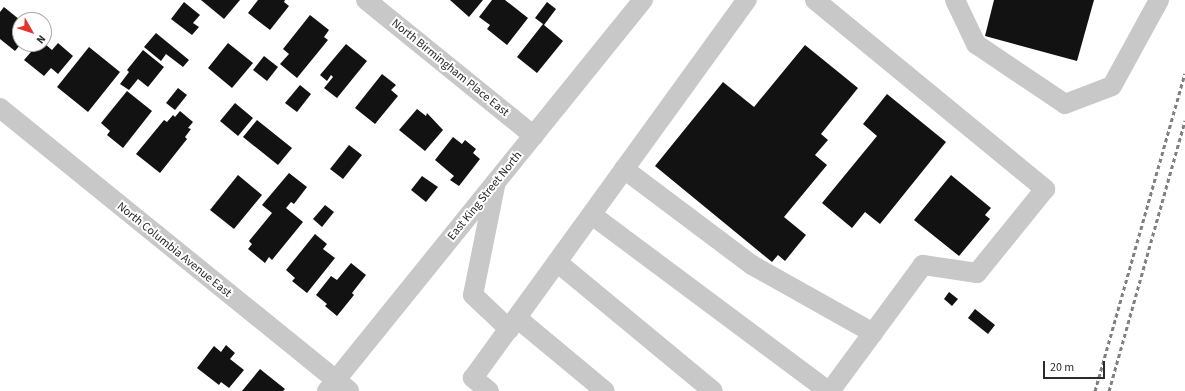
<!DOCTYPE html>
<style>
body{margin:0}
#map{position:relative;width:1185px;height:391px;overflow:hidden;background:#fff;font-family:"Source Sans 3",sans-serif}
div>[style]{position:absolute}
.building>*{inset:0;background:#121212}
.minor>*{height:20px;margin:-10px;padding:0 10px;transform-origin:10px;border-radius:10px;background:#c8c8c8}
.rail>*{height:3px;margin-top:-1.5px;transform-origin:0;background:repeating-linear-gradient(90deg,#808080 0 4px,transparent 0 7px)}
span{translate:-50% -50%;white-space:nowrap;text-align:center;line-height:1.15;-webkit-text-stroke:4px #fff;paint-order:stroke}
.street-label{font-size:12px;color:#2b2b2b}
.north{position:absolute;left:12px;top:12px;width:40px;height:40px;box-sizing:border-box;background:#fff;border:1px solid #aaa;border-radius:50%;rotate:129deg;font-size:11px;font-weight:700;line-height:16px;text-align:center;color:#2b2b2b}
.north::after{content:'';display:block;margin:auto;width:14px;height:18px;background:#e4352c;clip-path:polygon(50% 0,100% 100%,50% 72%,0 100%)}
.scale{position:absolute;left:1043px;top:361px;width:62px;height:18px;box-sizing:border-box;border:2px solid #2b2b2b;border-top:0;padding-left:5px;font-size:12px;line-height:14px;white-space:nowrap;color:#2b2b2b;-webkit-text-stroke:3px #fff;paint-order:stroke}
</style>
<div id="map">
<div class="building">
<div style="clip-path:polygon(201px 0,240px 0,224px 19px)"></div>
<div style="clip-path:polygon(258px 0,285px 0,284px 2px,289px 6px,270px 30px,248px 13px)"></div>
<div style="clip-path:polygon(450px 0,483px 0,469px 17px)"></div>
<div style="clip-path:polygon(492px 0,505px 0,528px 18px,507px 45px,487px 29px,490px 25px,479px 17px)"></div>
<div style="clip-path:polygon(994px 0,1094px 0,1077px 61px,985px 36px)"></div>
<div style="clip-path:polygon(184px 2px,200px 15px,193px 23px,199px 27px,192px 35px,171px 19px)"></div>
<div style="clip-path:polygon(547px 2px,556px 9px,544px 25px,563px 41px,537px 73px,517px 57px,543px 24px,535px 18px)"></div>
<div style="clip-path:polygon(4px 7px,20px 20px,20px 45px,15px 51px,0 39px,0 12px)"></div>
<div style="clip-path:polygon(310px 15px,329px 30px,324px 37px,328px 40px,297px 78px,280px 64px,289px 54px,283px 49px)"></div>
<div style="clip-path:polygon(156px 33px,189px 60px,183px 67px,166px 54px,161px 61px,144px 47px)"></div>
<div style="clip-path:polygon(44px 43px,52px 50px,58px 43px,73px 56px,58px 74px,51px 68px,44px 76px,24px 60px,38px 44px)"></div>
<div style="clip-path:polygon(228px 43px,253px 63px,232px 88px,208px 68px)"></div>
<div style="clip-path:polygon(346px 44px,367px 61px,337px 98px,324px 88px,333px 77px,331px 75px,327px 81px,320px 75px)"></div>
<div style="clip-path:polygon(805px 45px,858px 88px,821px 134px,828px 140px,815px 155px,827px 165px,784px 217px,806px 235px,785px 261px,778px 255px,772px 262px,655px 166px,723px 82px,754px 107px)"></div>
<div style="clip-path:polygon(89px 47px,120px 72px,88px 112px,57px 87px)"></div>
<div style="clip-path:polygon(143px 50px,164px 67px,148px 87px,138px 79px,129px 90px,120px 84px,129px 72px,127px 70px)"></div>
<div style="clip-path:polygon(264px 56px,278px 67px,267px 81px,253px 70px)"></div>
<div style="clip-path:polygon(382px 74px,396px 85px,391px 90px,398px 96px,375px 124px,355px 108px)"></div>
<div style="clip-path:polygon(300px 85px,311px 94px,297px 112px,285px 103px)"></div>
<div style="clip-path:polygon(178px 88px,187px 95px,175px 110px,166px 103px)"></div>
<div style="clip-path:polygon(127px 91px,152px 111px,123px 148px,107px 135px,110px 131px,101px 123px)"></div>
<div style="clip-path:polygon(887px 94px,946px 142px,880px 224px,865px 212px,852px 228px,822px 203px,877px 136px,863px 124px)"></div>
<div style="clip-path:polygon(235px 103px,253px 118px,238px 136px,220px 121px)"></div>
<div style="clip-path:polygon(417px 109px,426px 116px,427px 113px,443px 130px,425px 151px,399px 130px)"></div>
<div style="clip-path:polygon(180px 111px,193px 122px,188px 128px,191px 129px,185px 137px,187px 139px,160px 173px,136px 154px,164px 120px,167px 122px,173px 115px,175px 117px)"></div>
<div style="clip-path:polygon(257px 120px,292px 148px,278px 165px,243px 137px)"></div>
<div style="clip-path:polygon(453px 137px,462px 144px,465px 140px,476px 149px,473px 153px,480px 159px,459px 186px,450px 180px,454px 176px,435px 160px)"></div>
<div style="clip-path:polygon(349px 145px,362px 155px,343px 179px,330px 169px)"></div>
<div style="clip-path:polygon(289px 173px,307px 187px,294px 204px,291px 202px,286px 208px,303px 222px,272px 260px,269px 257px,265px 263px,248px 249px,252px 244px,249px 241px,272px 213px,262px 205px)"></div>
<div style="clip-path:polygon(238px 175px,262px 195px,234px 229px,210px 210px)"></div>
<div style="clip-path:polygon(951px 175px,991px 208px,985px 215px,990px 219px,959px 256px,914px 220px)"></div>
<div style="clip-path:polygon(422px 176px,438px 187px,426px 202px,411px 190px)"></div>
<div style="clip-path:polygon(325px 205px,334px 212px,322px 227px,313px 219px)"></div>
<div style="clip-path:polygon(315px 234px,327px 244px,323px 249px,335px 258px,307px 293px,292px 281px,295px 278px,286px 270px)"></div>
<div style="clip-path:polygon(351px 263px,366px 275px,352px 293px,354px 295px,337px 316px,325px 306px,327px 304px,316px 295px,331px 276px,337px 280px)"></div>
<div style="clip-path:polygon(949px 292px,958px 299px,952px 306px,944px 299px)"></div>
<div style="clip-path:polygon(975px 309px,995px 325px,988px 334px,968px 318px)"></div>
<div style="clip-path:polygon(226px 345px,235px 353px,230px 359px,244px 370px,229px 388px,221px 382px,219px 385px,197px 368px,214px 346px,221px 352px)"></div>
<div style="clip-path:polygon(260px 369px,285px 389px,283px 391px,242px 391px)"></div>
</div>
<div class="minor">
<div style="left:366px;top:0;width:216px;rotate:39deg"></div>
<div style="left:815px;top:0;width:298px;rotate:39.4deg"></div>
<div style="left:1045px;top:189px;width:108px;rotate:129deg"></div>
<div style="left:977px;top:273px;width:55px;rotate:-171.6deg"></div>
<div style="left:923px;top:265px;width:157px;rotate:126.4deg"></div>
<div style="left:955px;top:0;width:49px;rotate:64.5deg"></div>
<div style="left:976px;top:44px;width:107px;rotate:34deg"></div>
<div style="left:1065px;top:104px;width:50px;rotate:-21deg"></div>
<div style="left:1112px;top:86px;width:98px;rotate:-61.3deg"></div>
<div style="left:0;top:108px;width:449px;rotate:39deg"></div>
<div style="left:624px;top:169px;width:160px;rotate:36.9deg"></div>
<div style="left:752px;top:265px;width:139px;rotate:29.3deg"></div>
<div style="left:495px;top:186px;width:111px;rotate:101.4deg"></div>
<div style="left:473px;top:295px;width:50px;rotate:43.4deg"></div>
<div style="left:592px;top:215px;width:294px;rotate:36.7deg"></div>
<div style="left:557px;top:262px;width:202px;rotate:39.6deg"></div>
<div style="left:517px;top:318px;width:114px;rotate:39.7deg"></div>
<div style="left:327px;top:391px;width:503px;rotate:-51.06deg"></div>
<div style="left:489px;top:391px;width:21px;rotate:-141deg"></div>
<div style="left:473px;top:378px;width:467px;rotate:-54.1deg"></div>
</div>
<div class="rail">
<div style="left:1095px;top:391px;width:330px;rotate:-74.2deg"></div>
<div style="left:1109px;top:391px;width:281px;rotate:-74.3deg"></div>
</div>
<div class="street-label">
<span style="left:450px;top:68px;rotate:39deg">North Birmingham Place East</span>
<span style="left:485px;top:196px;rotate:-51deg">East King Street North</span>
<span style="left:174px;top:250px;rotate:39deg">North Columbia Avenue East</span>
</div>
<div class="north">N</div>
<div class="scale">20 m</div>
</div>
